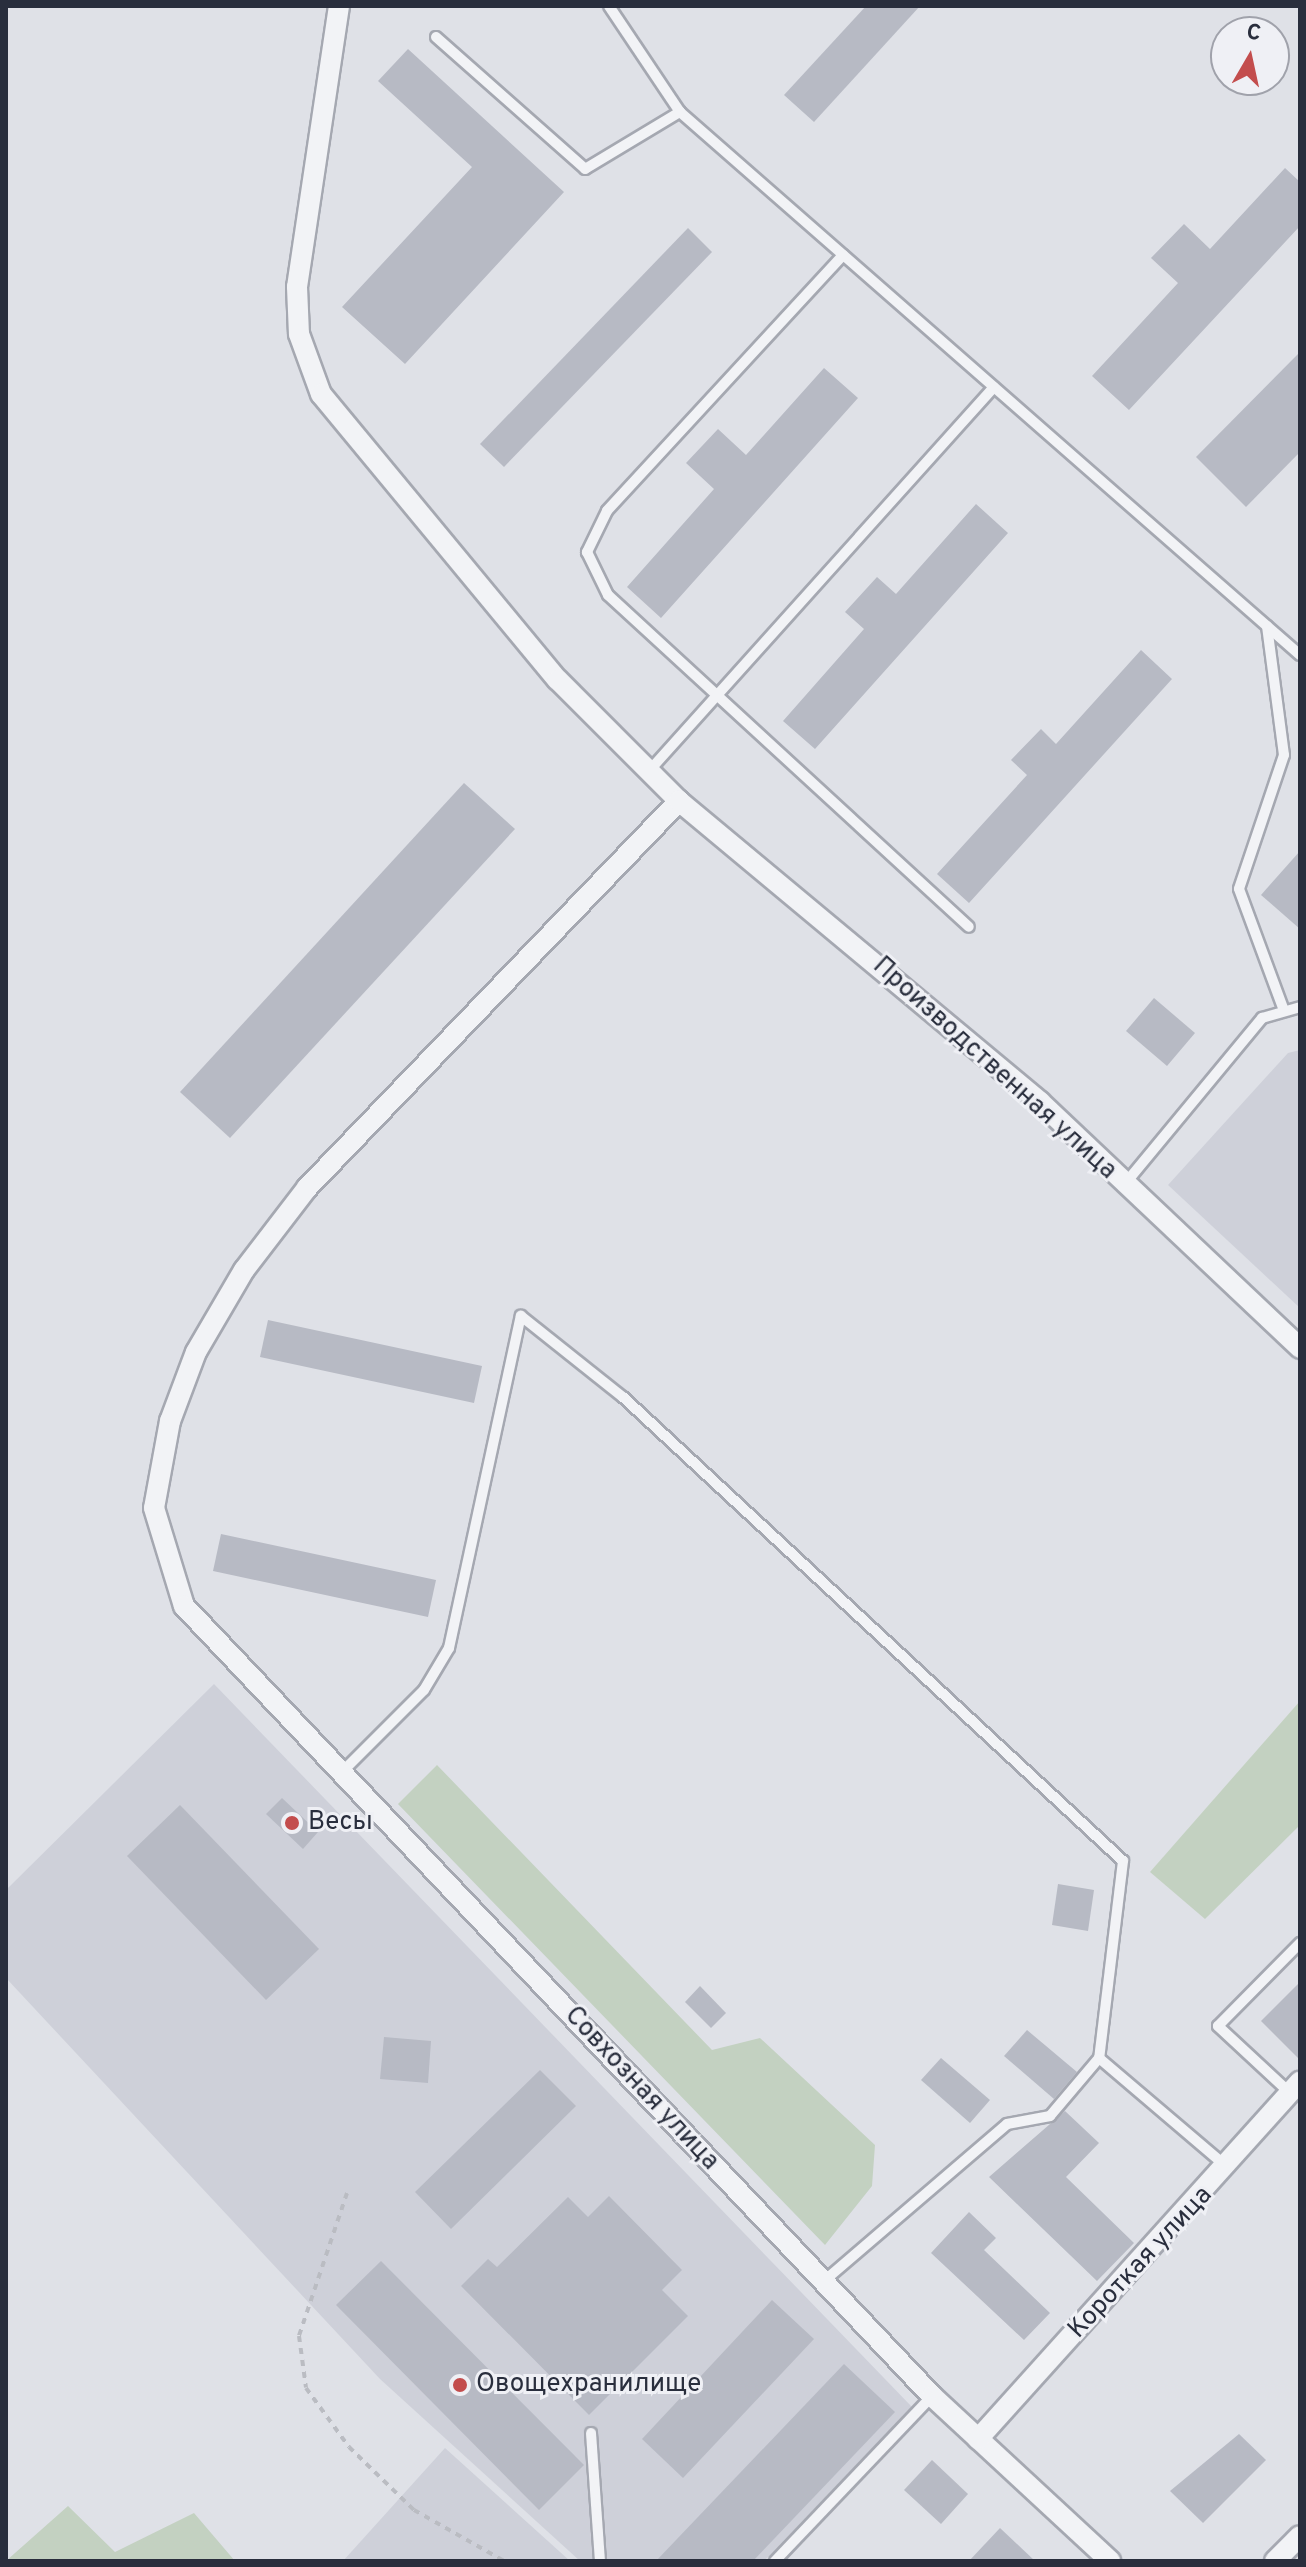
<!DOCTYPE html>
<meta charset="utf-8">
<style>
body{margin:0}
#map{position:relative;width:1306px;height:2567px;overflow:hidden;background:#dfe1e7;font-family:Overpass,sans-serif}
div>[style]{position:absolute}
.built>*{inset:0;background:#ced0d9}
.green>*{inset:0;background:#c3d1c1}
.building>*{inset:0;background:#b7bac4}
.path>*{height:4px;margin-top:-2px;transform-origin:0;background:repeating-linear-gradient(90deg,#babcc2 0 6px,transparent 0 12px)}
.roads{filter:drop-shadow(2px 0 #a5a8b1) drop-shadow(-2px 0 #a5a8b1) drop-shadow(0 2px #a5a8b1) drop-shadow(0 -2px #a5a8b1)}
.service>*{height:10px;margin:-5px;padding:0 5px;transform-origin:5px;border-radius:5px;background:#f2f3f6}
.minor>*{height:20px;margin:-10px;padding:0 10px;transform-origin:10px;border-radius:10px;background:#f2f3f6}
.dots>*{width:22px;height:22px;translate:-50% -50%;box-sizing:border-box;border:4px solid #eff0f5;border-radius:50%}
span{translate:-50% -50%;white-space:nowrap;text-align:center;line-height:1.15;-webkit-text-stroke:6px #eff0f5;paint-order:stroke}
.street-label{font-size:26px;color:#292e3d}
.poi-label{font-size:26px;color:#292e3d}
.left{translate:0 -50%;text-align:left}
.frame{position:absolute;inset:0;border:8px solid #292e3d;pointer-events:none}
.north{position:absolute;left:1210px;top:16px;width:80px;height:80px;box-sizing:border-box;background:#eff0f5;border:2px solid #a0a2ab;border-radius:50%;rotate:9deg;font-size:22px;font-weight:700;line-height:32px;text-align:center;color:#292e3d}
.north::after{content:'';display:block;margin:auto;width:28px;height:36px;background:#c34d4d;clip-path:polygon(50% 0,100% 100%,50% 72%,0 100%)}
</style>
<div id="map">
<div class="built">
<div style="clip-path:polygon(1300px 1050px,1300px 1308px,1168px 1185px,1288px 1053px)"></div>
<div style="clip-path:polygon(214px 1684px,912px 2407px,764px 2561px,580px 2561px,380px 2379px,6px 1978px,6px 1890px)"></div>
<div style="clip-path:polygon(445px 2448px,570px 2561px,343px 2561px)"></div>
</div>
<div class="green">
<div style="clip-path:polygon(1300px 1701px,1300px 1825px,1205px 1919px,1150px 1872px)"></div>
<div style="clip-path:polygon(437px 1765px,712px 2050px,760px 2038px,875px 2145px,872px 2186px,825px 2245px,398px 1804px)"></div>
<div style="clip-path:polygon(68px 2506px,115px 2552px,194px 2513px,235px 2561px,6px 2561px)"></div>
</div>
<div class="building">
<div style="clip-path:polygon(866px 6px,920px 6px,814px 122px,784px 95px)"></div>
<div style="clip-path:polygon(408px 49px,564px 192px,405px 364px,342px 307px,472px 167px,378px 81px)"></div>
<div style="clip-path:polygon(1285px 168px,1300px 182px,1300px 226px,1129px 410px,1092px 376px,1178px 283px,1151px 258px,1184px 224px,1210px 249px)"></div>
<div style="clip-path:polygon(688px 228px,712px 252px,504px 467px,480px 444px)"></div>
<div style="clip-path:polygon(1300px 352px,1300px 452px,1246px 507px,1196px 457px)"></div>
<div style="clip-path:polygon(824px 368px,858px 398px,661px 618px,627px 587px,714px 489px,686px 463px,718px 429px,746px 455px)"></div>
<div style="clip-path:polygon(976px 504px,1008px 533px,815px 749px,783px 721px,864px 629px,845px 612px,877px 577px,896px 594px)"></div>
<div style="clip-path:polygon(1141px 650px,1172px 679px,969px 903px,937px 874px,1027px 775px,1011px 760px,1041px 729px,1056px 744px)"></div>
<div style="clip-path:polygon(464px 783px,515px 829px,230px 1138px,180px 1092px)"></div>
<div style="clip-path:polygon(1300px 851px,1300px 929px,1261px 895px)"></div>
<div style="clip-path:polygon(1154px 998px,1195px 1033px,1167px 1066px,1126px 1031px)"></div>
<div style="clip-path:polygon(268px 1320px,482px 1366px,474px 1403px,260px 1357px)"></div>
<div style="clip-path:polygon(221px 1534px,436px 1580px,428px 1617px,213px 1571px)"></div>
<div style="clip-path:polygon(282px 1798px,318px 1832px,303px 1849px,266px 1814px)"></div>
<div style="clip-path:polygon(180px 1805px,319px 1949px,266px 2000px,127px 1856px)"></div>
<div style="clip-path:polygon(1058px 1884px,1094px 1890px,1088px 1931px,1052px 1925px)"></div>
<div style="clip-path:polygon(1300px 1982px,1300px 2060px,1261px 2021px)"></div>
<div style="clip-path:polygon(700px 1986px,726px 2013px,711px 2028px,685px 2002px)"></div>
<div style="clip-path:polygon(1027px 2030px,1077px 2072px,1054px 2099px,1004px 2056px)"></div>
<div style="clip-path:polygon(384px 2037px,431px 2041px,428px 2083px,380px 2079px)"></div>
<div style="clip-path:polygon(941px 2058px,990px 2100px,970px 2123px,921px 2080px)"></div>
<div style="clip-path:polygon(540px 2070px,576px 2106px,451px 2229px,415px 2192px)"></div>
<div style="clip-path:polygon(1065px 2111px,1099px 2143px,1066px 2177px,1134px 2243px,1097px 2281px,989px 2177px)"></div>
<div style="clip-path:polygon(609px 2196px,682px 2270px,662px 2290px,688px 2316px,589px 2415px,461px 2286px,488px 2259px,497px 2267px,568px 2197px,588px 2217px)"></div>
<div style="clip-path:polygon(969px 2212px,996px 2238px,984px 2250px,1050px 2313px,1024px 2340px,931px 2253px)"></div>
<div style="clip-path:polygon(381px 2261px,584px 2465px,539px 2510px,336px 2305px)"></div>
<div style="clip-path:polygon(772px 2300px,814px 2339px,683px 2478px,642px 2439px)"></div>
<div style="clip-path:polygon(844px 2364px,895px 2412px,753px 2561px,656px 2561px)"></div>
<div style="clip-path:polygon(1239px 2434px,1266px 2460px,1203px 2523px,1170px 2491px)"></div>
<div style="clip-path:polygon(932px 2460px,968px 2494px,941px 2524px,904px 2490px)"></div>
<div style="clip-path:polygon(1000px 2528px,1035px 2561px,969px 2561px)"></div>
</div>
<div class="path">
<div style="left:347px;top:2193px;width:151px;rotate:108.6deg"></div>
<div style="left:299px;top:2336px;width:52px;rotate:82.3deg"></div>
<div style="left:306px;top:2388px;width:73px;rotate:53.9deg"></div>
<div style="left:349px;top:2447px;width:91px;rotate:44.1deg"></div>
<div style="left:414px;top:2510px;width:103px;rotate:29.5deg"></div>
</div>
<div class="roads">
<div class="service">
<div style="left:609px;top:6px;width:128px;rotate:56.2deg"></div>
<div style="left:680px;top:112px;width:824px;rotate:41.21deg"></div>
<div style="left:436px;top:37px;width:199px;rotate:41.5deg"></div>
<div style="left:585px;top:169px;width:111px;rotate:-31deg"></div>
<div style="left:843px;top:255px;width:348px;rotate:132.7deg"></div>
<div style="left:607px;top:511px;width:46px;rotate:116deg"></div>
<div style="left:587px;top:552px;width:48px;rotate:64deg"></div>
<div style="left:608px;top:595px;width:490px;rotate:42.6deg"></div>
<div style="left:1267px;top:626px;width:130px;rotate:82.5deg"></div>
<div style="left:1284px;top:755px;width:141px;rotate:108.6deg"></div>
<div style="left:1239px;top:889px;width:127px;rotate:69.7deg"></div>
<div style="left:649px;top:771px;width:516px;rotate:-48.06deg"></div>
<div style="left:1124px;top:1185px;width:217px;rotate:-50.4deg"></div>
<div style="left:1262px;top:1018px;width:40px;rotate:-16deg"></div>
<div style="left:341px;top:1773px;width:117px;rotate:-45deg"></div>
<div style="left:424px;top:1690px;width:49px;rotate:-59.2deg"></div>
<div style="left:449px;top:1648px;width:340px;rotate:-77.8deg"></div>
<div style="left:521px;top:1316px;width:130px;rotate:38.5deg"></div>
<div style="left:623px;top:1397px;width:682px;rotate:42.86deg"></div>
<div style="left:1123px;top:1861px;width:198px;rotate:96.9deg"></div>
<div style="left:1289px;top:2092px;width:97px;rotate:-137.1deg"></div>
<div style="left:1218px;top:2026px;width:117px;rotate:-45.3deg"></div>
<div style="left:824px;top:2281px;width:241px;rotate:-40.6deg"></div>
<div style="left:1007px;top:2124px;width:44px;rotate:-10.5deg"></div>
<div style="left:1050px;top:2116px;width:76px;rotate:-49.8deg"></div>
<div style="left:1099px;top:2058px;width:168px;rotate:40.4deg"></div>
<div style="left:591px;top:2433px;width:128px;rotate:86deg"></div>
<div style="left:775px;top:2561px;width:228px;rotate:-46.4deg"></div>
</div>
<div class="minor">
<div style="left:339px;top:6px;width:284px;rotate:98.5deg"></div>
<div style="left:297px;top:287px;width:47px;rotate:87.6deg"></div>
<div style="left:299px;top:334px;width:64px;rotate:69.9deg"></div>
<div style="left:321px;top:394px;width:371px;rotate:50.4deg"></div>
<div style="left:558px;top:680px;width:171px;rotate:45deg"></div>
<div style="left:679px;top:801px;width:537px;rotate:133.87deg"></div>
<div style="left:307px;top:1188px;width:103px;rotate:127.5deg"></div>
<div style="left:244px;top:1270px;width:95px;rotate:120.3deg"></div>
<div style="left:196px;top:1352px;width:74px;rotate:110.6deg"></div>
<div style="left:170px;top:1421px;width:88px;rotate:100.4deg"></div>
<div style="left:154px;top:1508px;width:102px;rotate:73deg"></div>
<div style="left:184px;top:1606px;width:1088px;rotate:46.56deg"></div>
<div style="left:932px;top:2396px;width:243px;rotate:42.8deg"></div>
<div style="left:679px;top:801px;width:470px;rotate:39.8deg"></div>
<div style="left:1040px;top:1102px;width:358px;rotate:43.4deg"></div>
<div style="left:978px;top:2439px;width:481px;rotate:-48deg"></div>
<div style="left:1275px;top:2561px;width:35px;rotate:-45deg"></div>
</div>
</div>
<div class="dots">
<div style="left:292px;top:1823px;background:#c34d4d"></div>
<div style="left:460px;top:2385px;background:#c34d4d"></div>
</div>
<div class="street-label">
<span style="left:994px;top:1069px;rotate:42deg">Производственная улица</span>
<span style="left:641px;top:2089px;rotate:47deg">Совхозная улица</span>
<span style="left:1141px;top:2263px;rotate:-47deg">Короткая улица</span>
</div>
<div class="poi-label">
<span class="left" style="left:308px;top:1823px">Весы</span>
<span class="left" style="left:476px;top:2385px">Овощехранилище</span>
</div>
<div class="frame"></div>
<div class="north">С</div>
</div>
